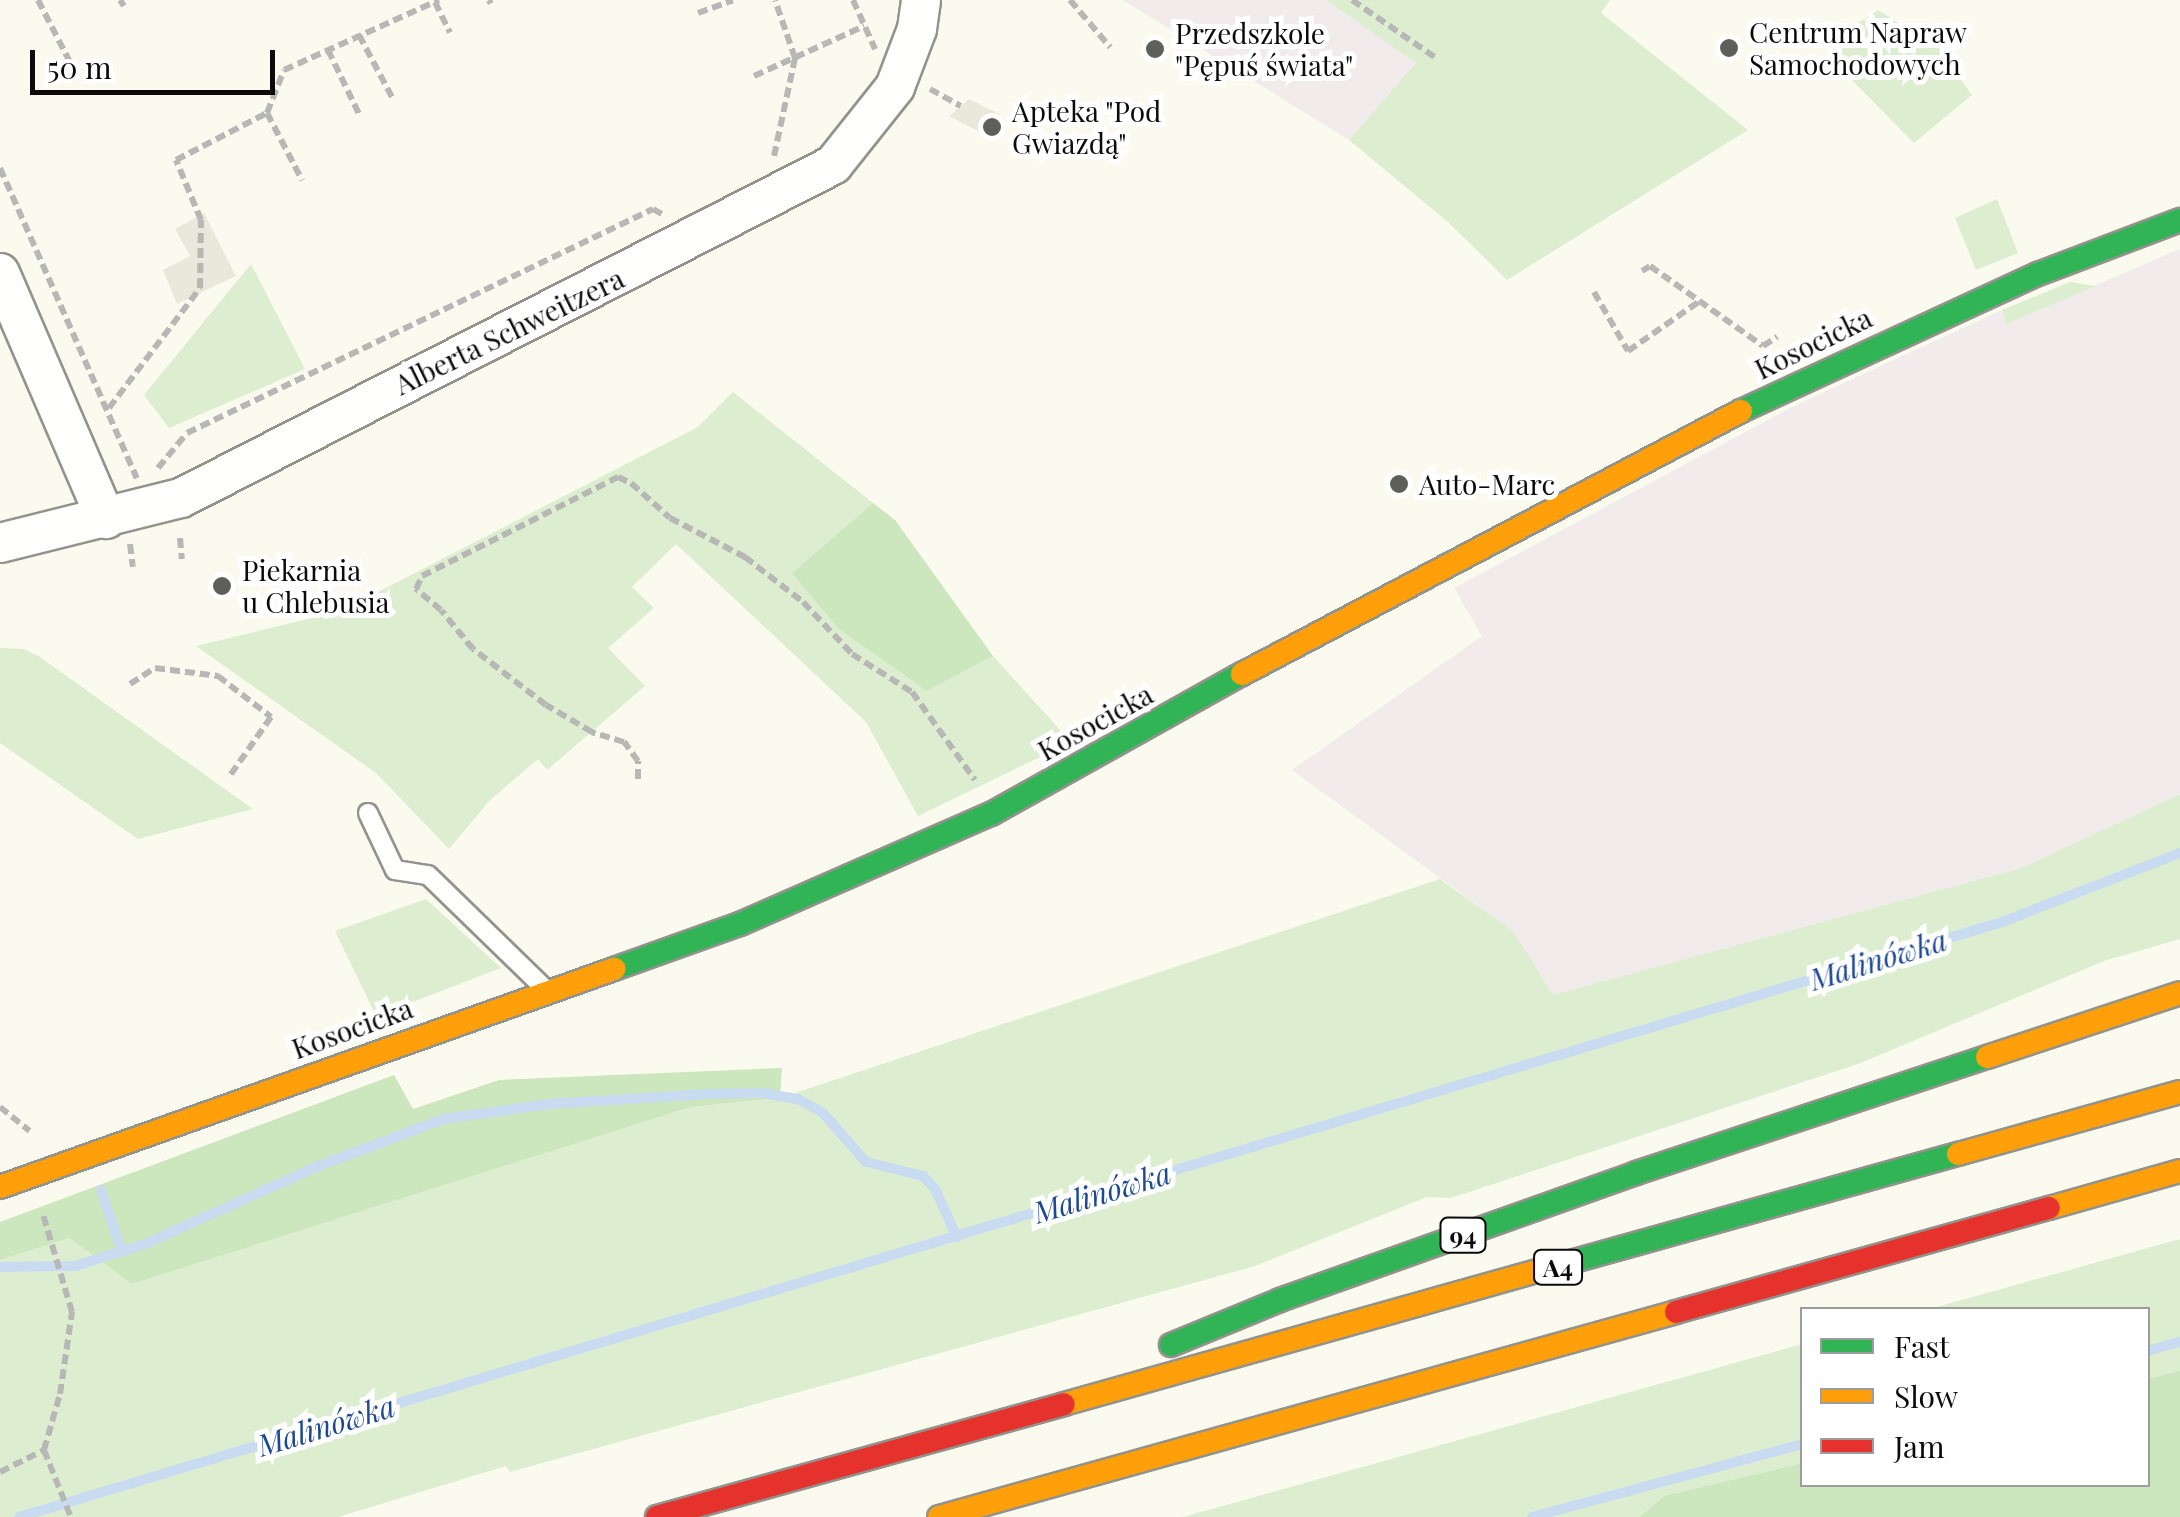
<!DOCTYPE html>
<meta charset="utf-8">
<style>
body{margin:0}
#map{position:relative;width:2180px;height:1517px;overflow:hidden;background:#fafaee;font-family:"Playfair Display",serif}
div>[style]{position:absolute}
.industrial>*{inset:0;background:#f1ebeb}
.green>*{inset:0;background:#ddeed0}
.forest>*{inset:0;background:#cce6be}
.plaza>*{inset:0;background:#e9e9db}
.stream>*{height:10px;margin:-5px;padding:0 5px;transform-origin:5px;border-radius:5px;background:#c8dbf1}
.path>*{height:6px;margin-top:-3px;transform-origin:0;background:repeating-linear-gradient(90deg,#b7b7b5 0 10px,transparent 0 15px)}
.roads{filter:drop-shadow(2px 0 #93938d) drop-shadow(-2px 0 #93938d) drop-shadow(0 2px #93938d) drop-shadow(0 -2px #93938d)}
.lane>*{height:18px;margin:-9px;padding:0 9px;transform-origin:9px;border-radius:9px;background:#fefefc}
.street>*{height:38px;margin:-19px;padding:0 19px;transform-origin:19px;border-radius:19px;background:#fefefc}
.fast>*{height:22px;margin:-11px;padding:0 11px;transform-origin:11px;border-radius:11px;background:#30b455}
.slow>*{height:22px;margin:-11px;padding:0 11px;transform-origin:11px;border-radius:11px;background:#ff9f0a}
.jam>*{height:22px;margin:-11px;padding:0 11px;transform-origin:11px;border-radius:11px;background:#e5322d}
.dots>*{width:28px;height:28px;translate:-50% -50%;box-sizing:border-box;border:5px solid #fff;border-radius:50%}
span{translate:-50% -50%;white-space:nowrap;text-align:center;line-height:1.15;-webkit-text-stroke:10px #fff;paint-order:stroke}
.shield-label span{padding:2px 8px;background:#fff;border:2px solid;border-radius:8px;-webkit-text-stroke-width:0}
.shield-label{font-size:25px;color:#0b0b0b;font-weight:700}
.poi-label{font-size:28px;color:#0b0b0b}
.left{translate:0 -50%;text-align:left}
.street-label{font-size:28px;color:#0b0b0b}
.water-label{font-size:30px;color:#1d4994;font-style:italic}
.legend{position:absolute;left:1800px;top:1307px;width:350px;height:180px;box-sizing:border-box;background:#fff;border:2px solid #9d9d9d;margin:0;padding:12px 18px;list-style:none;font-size:30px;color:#0b0b0b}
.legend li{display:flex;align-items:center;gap:20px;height:50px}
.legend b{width:50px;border:2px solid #9d9d9d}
.scale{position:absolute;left:30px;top:50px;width:245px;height:45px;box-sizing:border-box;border:5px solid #0b0b0b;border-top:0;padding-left:12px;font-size:30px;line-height:35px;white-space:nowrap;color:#0b0b0b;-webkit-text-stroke:8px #fff;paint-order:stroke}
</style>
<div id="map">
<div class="industrial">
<div style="clip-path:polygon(1123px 0,1326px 0,1417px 63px,1349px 140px)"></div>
<div style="clip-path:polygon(2180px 249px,2180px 794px,2021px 868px,1552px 996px,1513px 931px,1292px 770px,1482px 636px,1454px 588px,1794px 406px,2002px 310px,2006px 324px)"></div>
</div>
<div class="green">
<div style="clip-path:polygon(1326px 0,1610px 0,1601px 13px,1748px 130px,1507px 280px,1449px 223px,1349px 140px,1416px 63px)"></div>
<div style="clip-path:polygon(1878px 10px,1940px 49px,1972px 95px,1914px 143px,1828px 56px,1846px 31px)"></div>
<div style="clip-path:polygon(1997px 199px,2018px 253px,1976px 270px,1955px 218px)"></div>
<div style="clip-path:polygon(251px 264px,305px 369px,169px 428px,144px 395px)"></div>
<div style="clip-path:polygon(2070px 282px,2096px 286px,2006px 324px,2002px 310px)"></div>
<div style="clip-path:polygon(733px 392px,873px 503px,793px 573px,927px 691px,993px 656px,1071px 742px,918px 816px,866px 722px,676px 544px,632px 587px,654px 608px,608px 648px,645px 686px,547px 770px,538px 759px,489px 801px,449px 849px,376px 773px,196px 646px,341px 611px,698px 427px)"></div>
<div style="clip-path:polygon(0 648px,24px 649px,40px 657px,253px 809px,138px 839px,0 743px)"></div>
<div style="clip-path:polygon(2180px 794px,2180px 939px,2104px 961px,1858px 1064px,1451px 1198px,1427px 1197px,1255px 1266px,510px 1472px,506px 1466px,338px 1517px,0 1517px,0 1260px,69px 1238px,132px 1284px,691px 1107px,780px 1098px,1440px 879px,1513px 931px,1553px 995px,2021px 868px)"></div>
<div style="clip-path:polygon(426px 899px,501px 968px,376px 1016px,335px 931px)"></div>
<div style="clip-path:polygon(2180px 1239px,2180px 1372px,2148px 1380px,2148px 1310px,1926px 1310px)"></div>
<div style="clip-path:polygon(1802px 1344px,1802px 1463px,1664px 1496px,1639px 1517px,1183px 1517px)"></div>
</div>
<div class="forest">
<div style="clip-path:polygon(873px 503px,895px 520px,993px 656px,927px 691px,838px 628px,792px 573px)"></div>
<div style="clip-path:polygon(782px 1068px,780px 1098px,691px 1107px,132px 1284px,69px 1238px,0 1260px,0 1222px,394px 1075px,413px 1109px,499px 1080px)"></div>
<div style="clip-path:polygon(2180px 1371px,2180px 1517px,1639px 1517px,1664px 1496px,1802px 1463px,1802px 1484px,2148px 1484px,2148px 1379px)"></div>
</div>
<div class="plaza">
<div style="clip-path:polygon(969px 99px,1001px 115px,980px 132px,949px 116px)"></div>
<div style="clip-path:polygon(204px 213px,236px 276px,177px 304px,163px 270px,190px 256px,175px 229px)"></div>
</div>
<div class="stream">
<div style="left:101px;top:1190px;width:65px;rotate:71.3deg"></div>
<div style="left:0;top:1267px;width:75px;rotate:-0.8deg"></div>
<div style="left:75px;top:1266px;width:73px;rotate:-17.4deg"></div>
<div style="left:145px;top:1244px;width:188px;rotate:-24.2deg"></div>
<div style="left:316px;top:1167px;width:137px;rotate:-20.6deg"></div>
<div style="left:444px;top:1119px;width:105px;rotate:-8.2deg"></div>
<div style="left:548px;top:1104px;width:161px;rotate:-3.6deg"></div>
<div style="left:709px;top:1094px;width:54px;rotate:-1.1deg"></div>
<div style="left:763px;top:1093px;width:36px;rotate:10deg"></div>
<div style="left:798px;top:1099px;width:29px;rotate:29deg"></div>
<div style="left:823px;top:1113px;width:65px;rotate:48.7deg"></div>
<div style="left:866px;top:1162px;width:59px;rotate:13.8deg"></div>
<div style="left:923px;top:1176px;width:18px;rotate:47deg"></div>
<div style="left:935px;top:1189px;width:53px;rotate:65.4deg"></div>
<div style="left:2148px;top:1351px;width:33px;rotate:-16deg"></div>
<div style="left:19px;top:1517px;width:2070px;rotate:-16.7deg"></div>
<div style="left:2002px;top:922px;width:191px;rotate:-21.2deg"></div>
<div style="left:1532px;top:1517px;width:280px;rotate:-15.1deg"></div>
</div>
<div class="path">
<div style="left:38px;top:0;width:74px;rotate:62.7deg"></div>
<div style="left:120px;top:0;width:7px;rotate:56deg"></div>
<div style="left:489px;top:0;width:4px;rotate:63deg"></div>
<div style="left:853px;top:0;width:54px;rotate:65.8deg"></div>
<div style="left:1070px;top:0;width:62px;rotate:49.6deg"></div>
<div style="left:1352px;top:0;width:102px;rotate:34.6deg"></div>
<div style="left:435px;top:2px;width:34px;rotate:64deg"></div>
<div style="left:698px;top:13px;width:37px;rotate:-20deg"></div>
<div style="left:359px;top:35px;width:70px;rotate:62deg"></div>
<div style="left:328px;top:50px;width:73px;rotate:64.1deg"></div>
<div style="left:754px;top:76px;width:121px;rotate:-24.4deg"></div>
<div style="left:930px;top:89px;width:35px;rotate:29deg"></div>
<div style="left:267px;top:113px;width:76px;rotate:62.4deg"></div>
<div style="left:774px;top:156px;width:100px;rotate:-77.9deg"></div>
<div style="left:795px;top:58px;width:61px;rotate:-109deg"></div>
<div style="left:0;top:168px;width:339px;rotate:66.2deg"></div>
<div style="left:1642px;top:271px;width:9px;rotate:-32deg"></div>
<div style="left:1650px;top:266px;width:138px;rotate:35.3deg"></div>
<div style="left:1763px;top:346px;width:17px;rotate:-33deg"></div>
<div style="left:1594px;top:292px;width:68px;rotate:60deg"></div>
<div style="left:1628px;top:351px;width:88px;rotate:-34.8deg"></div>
<div style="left:109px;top:408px;width:151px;rotate:-52.8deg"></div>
<div style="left:200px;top:288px;width:68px;rotate:-89.2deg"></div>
<div style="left:201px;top:220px;width:65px;rotate:-112.6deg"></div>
<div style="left:176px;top:160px;width:102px;rotate:-27.3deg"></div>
<div style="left:267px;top:113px;width:46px;rotate:-68.4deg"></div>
<div style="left:284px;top:70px;width:170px;rotate:-24.3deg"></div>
<div style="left:158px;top:468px;width:45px;rotate:-50.4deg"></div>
<div style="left:187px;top:433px;width:517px;rotate:-25.67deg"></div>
<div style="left:653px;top:209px;width:10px;rotate:29deg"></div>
<div style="left:180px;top:538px;width:21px;rotate:85deg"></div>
<div style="left:130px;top:544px;width:23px;rotate:83deg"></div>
<div style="left:130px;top:684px;width:30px;rotate:-33deg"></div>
<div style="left:155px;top:668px;width:64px;rotate:7.2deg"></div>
<div style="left:218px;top:676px;width:67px;rotate:37.7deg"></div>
<div style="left:271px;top:717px;width:73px;rotate:125deg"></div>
<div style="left:638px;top:779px;width:18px;rotate:-90deg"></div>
<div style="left:638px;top:761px;width:24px;rotate:-126deg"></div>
<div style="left:624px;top:742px;width:34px;rotate:-163deg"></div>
<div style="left:592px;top:732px;width:53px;rotate:-149.6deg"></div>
<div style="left:546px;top:705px;width:92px;rotate:-142.5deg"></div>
<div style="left:473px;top:649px;width:50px;rotate:-129.4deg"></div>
<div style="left:441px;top:610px;width:33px;rotate:-140deg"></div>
<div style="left:416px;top:589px;width:14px;rotate:-65deg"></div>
<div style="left:422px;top:576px;width:220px;rotate:-26.8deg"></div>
<div style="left:618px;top:477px;width:14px;rotate:25deg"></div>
<div style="left:631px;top:483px;width:52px;rotate:41.9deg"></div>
<div style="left:670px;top:518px;width:85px;rotate:27.5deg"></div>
<div style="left:745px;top:557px;width:73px;rotate:37.8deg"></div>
<div style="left:803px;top:602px;width:71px;rotate:46.7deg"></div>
<div style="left:852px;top:654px;width:71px;rotate:32.3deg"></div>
<div style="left:912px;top:692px;width:108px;rotate:54.4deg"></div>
<div style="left:0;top:1107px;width:38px;rotate:39deg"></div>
<div style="left:44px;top:1450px;width:70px;rotate:68.2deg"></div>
<div style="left:0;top:1472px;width:49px;rotate:-26.6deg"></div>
<div style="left:44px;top:1450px;width:58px;rotate:-74.1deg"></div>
<div style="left:60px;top:1394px;width:83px;rotate:-81.7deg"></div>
<div style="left:72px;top:1312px;width:101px;rotate:-106.6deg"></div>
</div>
<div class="roads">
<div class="lane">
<div style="left:368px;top:813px;width:63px;rotate:64.7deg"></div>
<div style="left:395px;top:870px;width:33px;rotate:9deg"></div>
<div style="left:428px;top:875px;width:159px;rotate:44.2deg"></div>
</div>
<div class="street">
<div style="left:0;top:273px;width:268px;rotate:66.7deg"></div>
<div style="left:0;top:543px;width:187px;rotate:-14deg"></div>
<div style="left:181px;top:498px;width:732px;rotate:-27.06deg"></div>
<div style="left:833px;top:165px;width:100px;rotate:-51.5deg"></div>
<div style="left:895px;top:87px;width:62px;rotate:-69.2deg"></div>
<div style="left:917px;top:29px;width:29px;rotate:-82deg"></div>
</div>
<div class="fast">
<div style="left:1741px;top:411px;width:327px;rotate:-24.8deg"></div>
<div style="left:2038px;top:274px;width:152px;rotate:-20.8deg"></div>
<div style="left:614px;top:969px;width:134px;rotate:-19.7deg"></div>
<div style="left:740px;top:924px;width:274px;rotate:-23.7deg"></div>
<div style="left:991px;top:814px;width:287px;rotate:-29.2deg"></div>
<div style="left:1542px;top:1270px;width:432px;rotate:-15.6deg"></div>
<div style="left:1171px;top:1345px;width:118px;rotate:-22.4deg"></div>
<div style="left:1280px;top:1300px;width:378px;rotate:-19.6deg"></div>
<div style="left:1636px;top:1173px;width:370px;rotate:-18.3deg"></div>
</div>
<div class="slow">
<div style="left:1242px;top:674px;width:564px;rotate:-27.79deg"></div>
<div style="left:1987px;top:1057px;width:203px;rotate:-18.3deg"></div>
<div style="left:1958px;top:1154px;width:230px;rotate:-15.6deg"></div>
<div style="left:0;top:1187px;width:652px;rotate:-19.55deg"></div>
<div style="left:2049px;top:1208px;width:136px;rotate:-15.8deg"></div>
<div style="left:1064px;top:1404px;width:496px;rotate:-15.7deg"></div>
<div style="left:939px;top:1517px;width:765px;rotate:-15.54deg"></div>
</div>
<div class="jam">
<div style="left:1676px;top:1312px;width:387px;rotate:-15.6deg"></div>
<div style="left:657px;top:1517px;width:422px;rotate:-15.5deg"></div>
</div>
</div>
<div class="dots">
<div style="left:1729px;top:48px;background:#5f5f5a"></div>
<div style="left:1155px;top:49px;background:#5f5f5a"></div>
<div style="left:992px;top:127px;background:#5f5f5a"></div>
<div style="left:1399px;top:484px;background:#5f5f5a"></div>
<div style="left:222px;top:586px;background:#5f5f5a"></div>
</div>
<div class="shield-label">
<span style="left:1463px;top:1235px">94</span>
<span style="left:1558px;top:1267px">A4</span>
</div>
<div class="poi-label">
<span class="left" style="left:1749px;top:48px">Centrum Napraw<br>Samochodowych</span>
<span class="left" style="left:1175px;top:49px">Przedszkole<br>"Pępuś świata"</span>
<span class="left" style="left:1012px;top:127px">Apteka "Pod<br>Gwiazdą"</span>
<span class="left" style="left:1419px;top:484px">Auto-Marc</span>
<span class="left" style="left:242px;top:586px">Piekarnia<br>u Chlebusia</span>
</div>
<div class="street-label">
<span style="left:509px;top:331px;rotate:-26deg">Alberta Schweitzera</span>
<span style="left:1813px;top:343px;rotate:-26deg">Kosocicka</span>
<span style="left:1095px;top:722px;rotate:-29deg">Kosocicka</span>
<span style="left:352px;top:1028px;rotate:-20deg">Kosocicka</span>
</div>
<div class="water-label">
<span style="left:1878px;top:959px;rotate:-17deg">Malinówka</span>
<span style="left:1102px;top:1192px;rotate:-17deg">Malinówka</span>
<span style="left:326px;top:1425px;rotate:-17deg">Malinówka</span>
</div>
<ul class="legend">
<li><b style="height:12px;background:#30b455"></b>Fast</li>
<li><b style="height:12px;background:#ff9f0a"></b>Slow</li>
<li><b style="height:12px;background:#e5322d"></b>Jam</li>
</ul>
<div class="scale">50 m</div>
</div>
